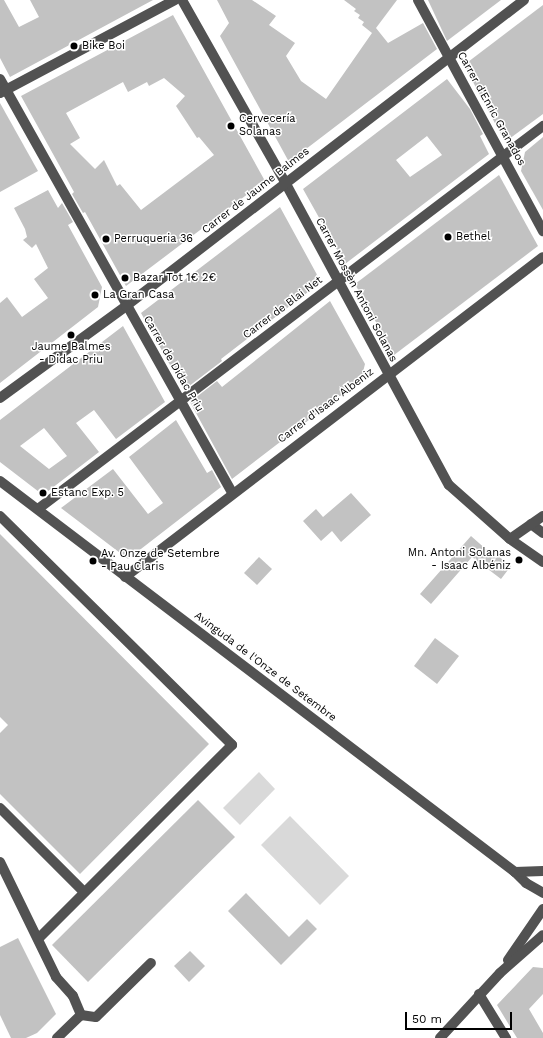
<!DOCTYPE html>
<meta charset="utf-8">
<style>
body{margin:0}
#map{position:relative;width:543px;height:1038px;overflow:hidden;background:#fff;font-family:"Work Sans",sans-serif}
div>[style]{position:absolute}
.green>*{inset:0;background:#d9d9d9}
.building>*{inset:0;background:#c2c2c2}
.minor>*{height:10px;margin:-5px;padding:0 5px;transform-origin:5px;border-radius:5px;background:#525252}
.dots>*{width:11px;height:11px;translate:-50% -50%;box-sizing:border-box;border:2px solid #fff;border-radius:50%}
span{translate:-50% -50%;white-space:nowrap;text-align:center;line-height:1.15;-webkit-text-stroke:3px #fff;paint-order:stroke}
.poi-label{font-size:11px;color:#000}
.left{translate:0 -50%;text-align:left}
.right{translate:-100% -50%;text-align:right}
.street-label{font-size:11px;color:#000}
.scale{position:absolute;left:405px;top:1012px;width:107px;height:18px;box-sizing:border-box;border:2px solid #000;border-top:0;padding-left:5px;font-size:12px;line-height:14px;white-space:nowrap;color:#000;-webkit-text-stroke:3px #fff;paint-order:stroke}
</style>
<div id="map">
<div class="green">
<div style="clip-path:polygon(259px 772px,275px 789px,240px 825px,223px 808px)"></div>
<div style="clip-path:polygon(290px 816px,349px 876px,320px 905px,261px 845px)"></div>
</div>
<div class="building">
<div style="clip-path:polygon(0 0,4px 0,19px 27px,39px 17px,30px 0,153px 0,10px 77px,0 58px)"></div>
<div style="clip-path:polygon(217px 0,252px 0,276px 16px,269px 25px,295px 43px,286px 56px,301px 81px,326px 99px,372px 33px,362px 25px,364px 22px,358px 18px,360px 15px,354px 11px,356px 9px,344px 0,397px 0,376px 28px,388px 43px,423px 23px,437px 49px,289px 162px,220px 36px,229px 23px)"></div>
<div style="clip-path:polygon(428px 0,501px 0,447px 41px)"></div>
<div style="clip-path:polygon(543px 5px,543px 114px,505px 142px,464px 65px)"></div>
<div style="clip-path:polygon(evenodd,173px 15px,265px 181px,126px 286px,85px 212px,83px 213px,72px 194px,74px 192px,21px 96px,173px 15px,164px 78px,185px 96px,176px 106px,197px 138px,199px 137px,214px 155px,141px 210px,120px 184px,117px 186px,104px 160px,95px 169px,70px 144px,80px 138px,66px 113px,123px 82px,128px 92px,147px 82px,149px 86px,164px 78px)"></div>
<div style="clip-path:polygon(evenodd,447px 79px,470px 109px,483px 134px,480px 136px,489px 154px,345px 264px,303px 189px,447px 79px,427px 136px,442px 155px,410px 177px,396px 160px,427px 136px)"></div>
<div style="clip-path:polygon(0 103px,38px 171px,0 192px)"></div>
<div style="clip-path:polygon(543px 137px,543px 210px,521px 171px,525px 152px)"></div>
<div style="clip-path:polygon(499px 175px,538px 246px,394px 355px,355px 284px)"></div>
<div style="clip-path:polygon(48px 190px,58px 208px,62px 203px,73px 222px,68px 225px,102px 287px,98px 307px,0 383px,0 303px,7px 297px,22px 317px,48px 298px,34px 279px,48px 268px,36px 244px,32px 248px,23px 240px,27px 237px,25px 229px,14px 208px)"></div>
<div style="clip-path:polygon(280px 207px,321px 282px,221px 359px,222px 361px,184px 390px,141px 313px)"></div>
<div style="clip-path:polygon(330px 301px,365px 364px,361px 380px,232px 479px,190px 402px,217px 381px,222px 387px)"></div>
<div style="clip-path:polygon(evenodd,123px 326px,165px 402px,116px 439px,94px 410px,76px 423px,99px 452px,43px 495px,0 462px,0 420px,123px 326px,44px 428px,67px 456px,49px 469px,20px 446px,44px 428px)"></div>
<div style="clip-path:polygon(176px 420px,207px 473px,212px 470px,221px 487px,128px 559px,61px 508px,113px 469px,148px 514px,163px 503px,129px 457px)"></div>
<div style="clip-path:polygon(351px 493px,371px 515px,341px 542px,332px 531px,321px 541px,303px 521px,316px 509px,323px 517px)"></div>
<div style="clip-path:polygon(0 534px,209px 744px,80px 874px,0 794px,0 733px,8px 725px,0 717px)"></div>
<div style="clip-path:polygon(471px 536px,496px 558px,498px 556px,511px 566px,501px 579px,472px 557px,431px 604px,420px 594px)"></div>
<div style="clip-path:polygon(259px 557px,272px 569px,257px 585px,244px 573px)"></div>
<div style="clip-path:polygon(435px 638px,459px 656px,437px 684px,414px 666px)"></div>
<div style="clip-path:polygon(198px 800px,235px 837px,88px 982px,52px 945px)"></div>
<div style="clip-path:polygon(246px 893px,289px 937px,307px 919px,317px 929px,281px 965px,228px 911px)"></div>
<div style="clip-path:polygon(18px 938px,56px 1014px,37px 1033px,26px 1038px,11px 1038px,0 1015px,0 947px)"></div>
<div style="clip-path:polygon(190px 951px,205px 966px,189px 982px,174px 966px)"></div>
<div style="clip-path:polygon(533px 967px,543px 968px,543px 994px,529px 1009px,543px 1033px,543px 1038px,517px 1038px,497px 1005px)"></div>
</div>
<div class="minor">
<div style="left:182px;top:0;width:211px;rotate:60.5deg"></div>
<div style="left:286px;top:184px;width:342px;rotate:61.6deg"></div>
<div style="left:449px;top:485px;width:81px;rotate:41.5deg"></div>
<div style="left:510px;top:539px;width:40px;rotate:34.9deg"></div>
<div style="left:418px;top:0;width:263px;rotate:61.6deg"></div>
<div style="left:0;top:79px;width:475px;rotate:60.7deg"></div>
<div style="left:0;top:93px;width:198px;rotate:-28deg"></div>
<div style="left:0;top:398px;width:156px;rotate:-36.1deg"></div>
<div style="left:126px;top:306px;width:502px;rotate:-37.55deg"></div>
<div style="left:0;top:481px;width:647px;rotate:37.21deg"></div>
<div style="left:515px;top:872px;width:16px;rotate:45deg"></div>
<div style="left:526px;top:883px;width:20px;rotate:30deg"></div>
<div style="left:38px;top:509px;width:634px;rotate:-37.18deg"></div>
<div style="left:0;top:516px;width:326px;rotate:44.6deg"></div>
<div style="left:232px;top:745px;width:274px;rotate:135deg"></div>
<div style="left:531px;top:524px;width:15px;rotate:37deg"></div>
<div style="left:510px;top:539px;width:40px;rotate:-34.9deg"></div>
<div style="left:125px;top:577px;width:526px;rotate:-37.44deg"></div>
<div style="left:0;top:808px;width:119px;rotate:45deg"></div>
<div style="left:0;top:862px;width:128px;rotate:64deg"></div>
<div style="left:56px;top:977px;width:25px;rotate:48deg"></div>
<div style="left:73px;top:996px;width:21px;rotate:67deg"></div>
<div style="left:515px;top:872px;width:28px;rotate:-2deg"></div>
<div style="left:508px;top:960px;width:62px;rotate:-55.5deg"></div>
<div style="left:479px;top:994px;width:52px;rotate:58.5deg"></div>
<div style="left:57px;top:1038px;width:33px;rotate:-44deg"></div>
<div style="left:81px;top:1015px;width:15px;rotate:8deg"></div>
<div style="left:96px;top:1017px;width:77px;rotate:-44.5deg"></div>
<div style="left:440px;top:1038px;width:88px;rotate:-47.3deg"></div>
<div style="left:500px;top:973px;width:57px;rotate:-41.5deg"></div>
</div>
<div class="dots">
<div style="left:74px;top:46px;background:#000"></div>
<div style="left:231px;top:126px;background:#000"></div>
<div style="left:448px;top:237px;background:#000"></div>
<div style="left:106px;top:239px;background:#000"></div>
<div style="left:125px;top:278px;background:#000"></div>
<div style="left:95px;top:295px;background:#000"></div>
<div style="left:71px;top:335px;background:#000"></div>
<div style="left:43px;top:493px;background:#000"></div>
<div style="left:519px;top:560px;background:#000"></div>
<div style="left:93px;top:561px;background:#000"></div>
</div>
<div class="poi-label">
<span class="left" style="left:82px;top:46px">Bike Boi</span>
<span class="left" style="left:239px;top:126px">Cervecería<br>Solanas</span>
<span class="left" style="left:456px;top:237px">Bethel</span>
<span class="left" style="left:114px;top:239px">Perruqueria 36</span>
<span class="left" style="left:133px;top:278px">Bazar Tot 1€ 2€</span>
<span class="left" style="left:103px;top:295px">La Gran Casa</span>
<span style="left:71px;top:354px">Jaume Balmes<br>- Didac Priu</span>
<span class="left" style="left:51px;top:493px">Estanc Exp. 5</span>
<span class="right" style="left:511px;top:560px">Mn. Antoni Solanas<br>- Isaac Albéniz</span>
<span class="left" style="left:101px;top:561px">Av. Onze de Setembre<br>- Pau Claris</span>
</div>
<div class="street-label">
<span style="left:491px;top:109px;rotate:61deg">Carrer d'Enric Granados</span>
<span style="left:256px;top:191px;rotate:-38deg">Carrer de Jaume Balmes</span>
<span style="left:356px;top:290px;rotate:62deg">Carrer Mossèn Antoni Solanas</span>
<span style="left:283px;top:308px;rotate:-37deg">Carrer de Blai Net</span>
<span style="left:173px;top:364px;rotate:60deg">Carrer de Dídac Priu</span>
<span style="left:326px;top:406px;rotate:-37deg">Carrer d'Isaac Albeniz</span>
<span style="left:265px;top:667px;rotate:37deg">Avinguda de l'Onze de Setembre</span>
</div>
<div class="scale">50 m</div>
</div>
